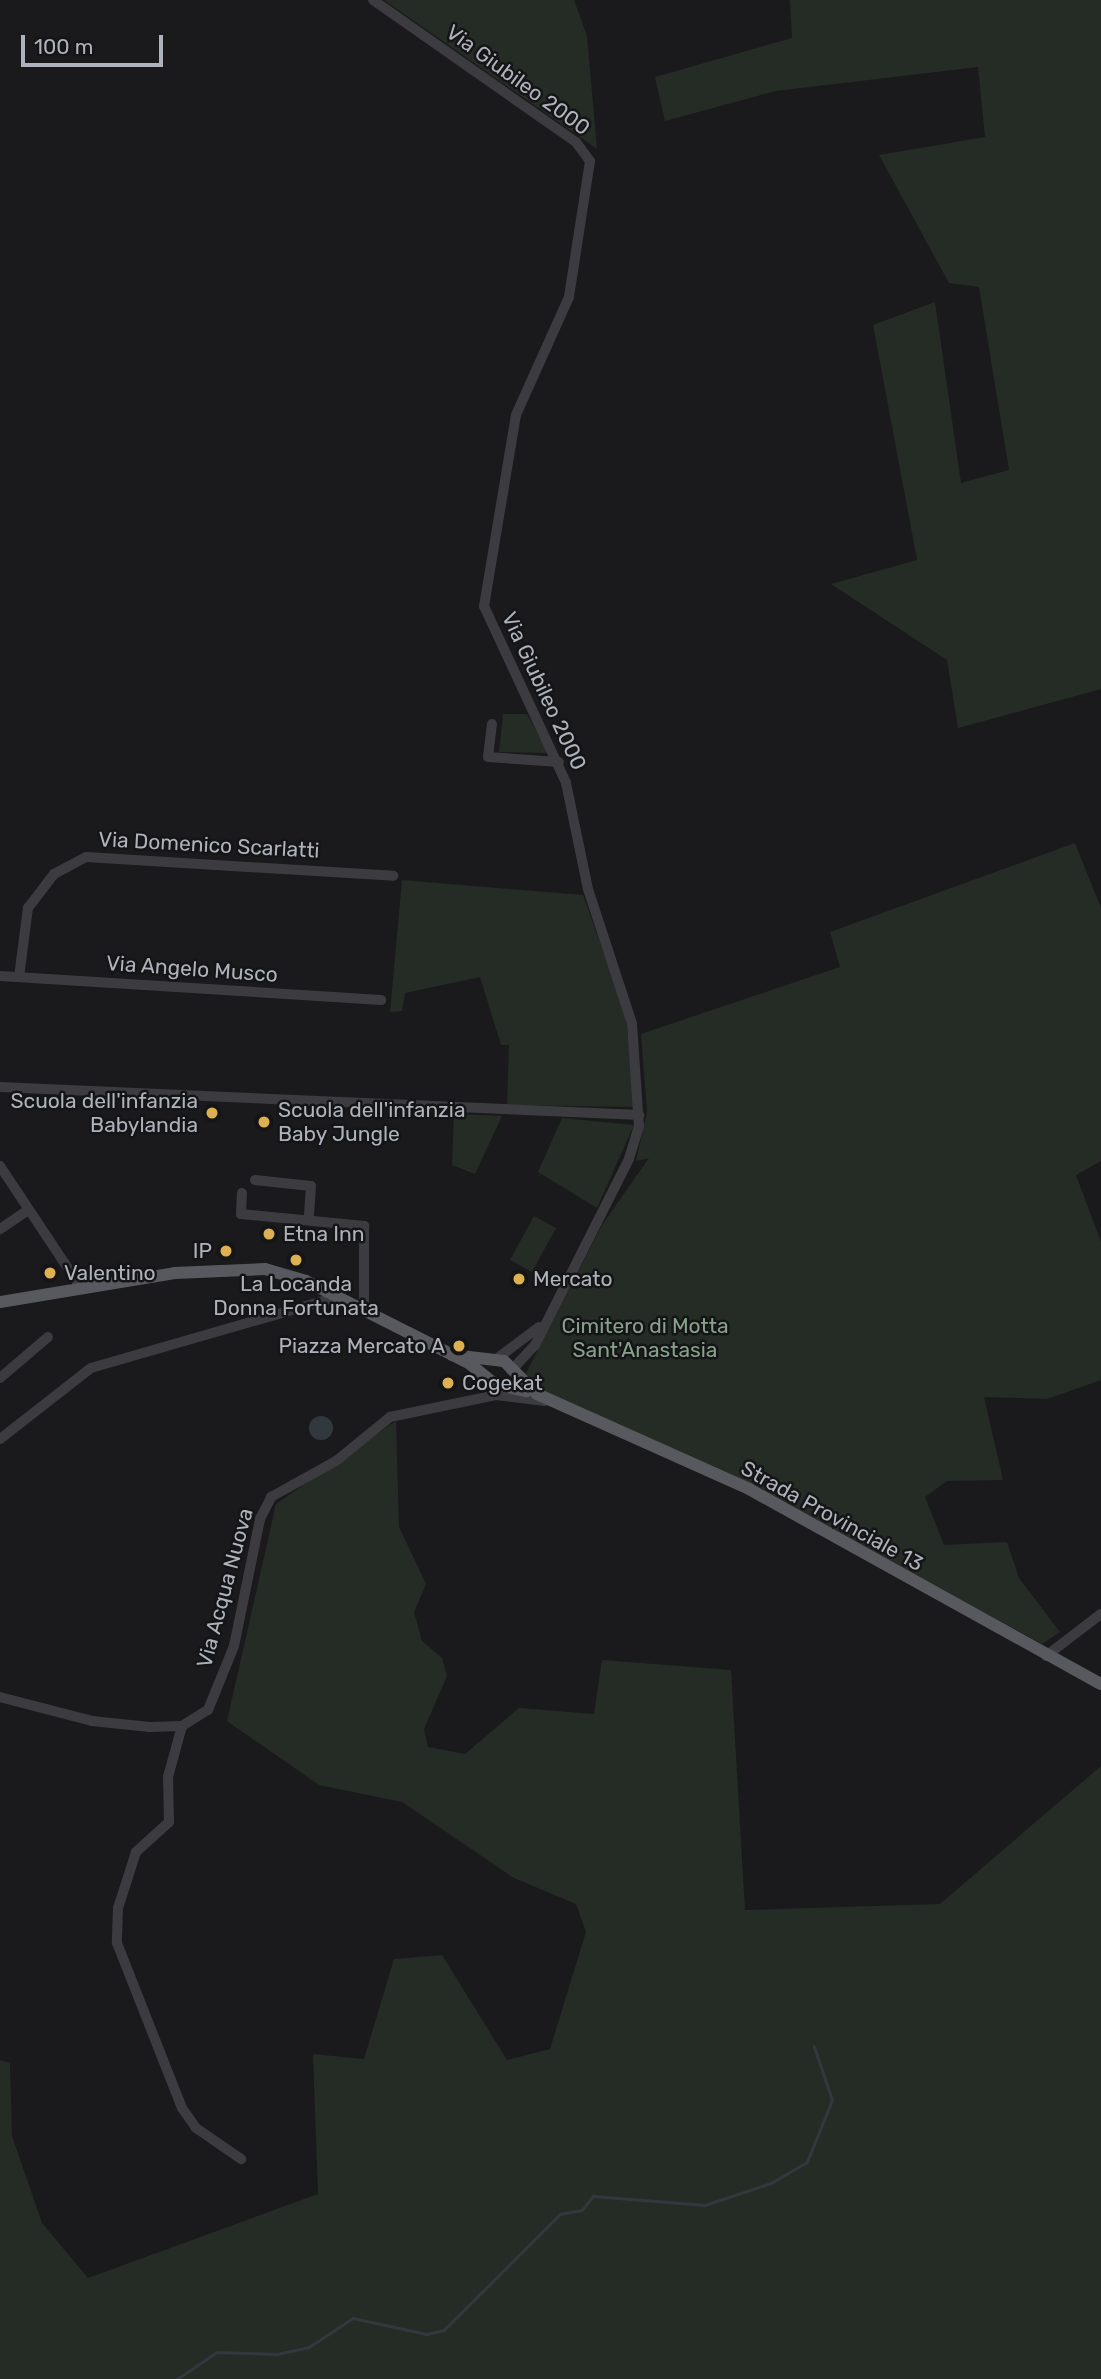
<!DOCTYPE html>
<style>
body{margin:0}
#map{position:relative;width:1101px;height:2379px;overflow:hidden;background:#1a1a1c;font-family:Rubik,sans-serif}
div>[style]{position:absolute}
.green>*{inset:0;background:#242c25}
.water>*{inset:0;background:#31393f}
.round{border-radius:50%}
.stream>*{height:2.5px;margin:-1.25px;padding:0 1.25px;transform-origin:1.25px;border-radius:1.25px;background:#31393f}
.minor>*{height:10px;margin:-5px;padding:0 5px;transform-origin:5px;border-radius:5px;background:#3c3c40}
.major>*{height:12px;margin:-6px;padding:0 6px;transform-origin:6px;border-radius:6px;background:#58595f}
.dots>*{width:19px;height:19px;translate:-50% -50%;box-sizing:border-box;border:4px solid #151517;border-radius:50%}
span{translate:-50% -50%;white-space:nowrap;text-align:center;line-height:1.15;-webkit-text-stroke:5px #151517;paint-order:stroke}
.street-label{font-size:21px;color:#aeb2ba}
.poi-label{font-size:21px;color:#aeb2ba}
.right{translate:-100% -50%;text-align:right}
.left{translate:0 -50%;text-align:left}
.park-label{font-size:21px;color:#88a28a}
.scale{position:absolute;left:21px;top:35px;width:142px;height:32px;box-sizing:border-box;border:4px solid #aeb2ba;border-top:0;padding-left:9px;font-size:21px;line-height:24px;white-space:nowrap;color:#aeb2ba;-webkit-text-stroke:5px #151517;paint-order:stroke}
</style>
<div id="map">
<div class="green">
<div style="clip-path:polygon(384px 0,574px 0,587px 36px,597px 149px)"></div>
<div style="clip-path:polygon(790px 0,1101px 0,1101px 689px,958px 728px,947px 660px,831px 584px,917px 560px,873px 325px,935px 302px,961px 483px,1009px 470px,979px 287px,949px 283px,879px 155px,985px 137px,978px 67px,776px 91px,665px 121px,655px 77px,792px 38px)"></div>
<div style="clip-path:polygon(503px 714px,527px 714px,548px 753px,499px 752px)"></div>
<div style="clip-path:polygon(1075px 843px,1101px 908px,1101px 1161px,1076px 1175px,1101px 1242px,1101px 1380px,1047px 1399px,984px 1397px,1003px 1480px,947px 1481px,925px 1497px,944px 1545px,1007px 1542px,1019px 1578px,1060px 1632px,1042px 1644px,757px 1487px,522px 1381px,602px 1225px,649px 1158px,636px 1161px,647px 1112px,641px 1034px,840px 967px,830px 932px)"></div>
<div style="clip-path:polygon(402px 880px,583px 895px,626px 1015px,634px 1107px,507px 1105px,509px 1045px,501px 1045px,480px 977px,405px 993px,402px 1011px,390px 1012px)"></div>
<div style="clip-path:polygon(454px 1114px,502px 1116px,475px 1174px,452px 1165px)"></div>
<div style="clip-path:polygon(562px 1118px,634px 1125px,597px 1208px,538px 1172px)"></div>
<div style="clip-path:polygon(534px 1216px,556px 1228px,532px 1272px,510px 1260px)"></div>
<div style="clip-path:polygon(396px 1421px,399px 1527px,426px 1584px,414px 1612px,422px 1641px,442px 1658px,447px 1676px,424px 1729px,428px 1747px,465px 1754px,519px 1708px,594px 1714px,602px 1660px,731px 1670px,745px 1910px,940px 1904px,1101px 1766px,1101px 2379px,0 2379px,0 2060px,10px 2063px,12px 2136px,42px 2223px,88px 2278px,318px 2194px,313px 2054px,364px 2059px,394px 1959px,442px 1955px,507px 2060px,550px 2049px,586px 1932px,576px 1904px,514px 1878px,402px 1802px,319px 1785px,227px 1721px,276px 1504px)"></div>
</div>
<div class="water">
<div class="round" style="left:309px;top:1416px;width:24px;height:24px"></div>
</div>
<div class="stream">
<div style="left:177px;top:2379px;width:48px;rotate:-34deg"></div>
<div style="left:217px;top:2352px;width:60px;rotate:1.9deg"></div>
<div style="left:277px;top:2354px;width:33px;rotate:-12deg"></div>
<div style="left:309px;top:2347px;width:53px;rotate:-33.4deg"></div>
<div style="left:353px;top:2318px;width:76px;rotate:12.2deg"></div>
<div style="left:427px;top:2334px;width:17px;rotate:-13deg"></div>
<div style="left:444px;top:2330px;width:164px;rotate:-45deg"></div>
<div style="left:560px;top:2214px;width:22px;rotate:-10deg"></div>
<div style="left:582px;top:2210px;width:18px;rotate:-52deg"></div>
<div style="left:593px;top:2196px;width:112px;rotate:4.6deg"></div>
<div style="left:705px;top:2205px;width:70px;rotate:-18.4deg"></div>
<div style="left:771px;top:2183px;width:42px;rotate:-30.3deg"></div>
<div style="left:807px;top:2162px;width:67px;rotate:-68deg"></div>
<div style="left:832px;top:2100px;width:56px;rotate:-108.8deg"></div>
</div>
<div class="minor">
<div style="left:373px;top:0;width:248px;rotate:35deg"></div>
<div style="left:576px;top:142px;width:24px;rotate:54deg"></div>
<div style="left:590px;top:161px;width:138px;rotate:98.8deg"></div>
<div style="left:569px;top:297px;width:129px;rotate:114.2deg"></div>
<div style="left:516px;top:415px;width:194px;rotate:99.5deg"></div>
<div style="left:484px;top:606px;width:195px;rotate:65.1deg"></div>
<div style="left:566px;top:783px;width:108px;rotate:78.3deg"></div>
<div style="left:588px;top:889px;width:142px;rotate:71.9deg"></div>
<div style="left:632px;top:1024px;width:102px;rotate:86.1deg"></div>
<div style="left:639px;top:1126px;width:34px;rotate:107deg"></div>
<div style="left:629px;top:1159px;width:208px;rotate:116.8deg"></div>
<div style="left:535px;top:1345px;width:35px;rotate:133deg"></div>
<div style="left:492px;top:724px;width:33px;rotate:97deg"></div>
<div style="left:488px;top:757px;width:71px;rotate:4deg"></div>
<div style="left:0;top:976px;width:382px;rotate:3.6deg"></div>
<div style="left:19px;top:977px;width:70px;rotate:-82.6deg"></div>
<div style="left:28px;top:908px;width:43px;rotate:-52.6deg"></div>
<div style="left:54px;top:874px;width:36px;rotate:-28deg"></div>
<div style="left:86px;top:857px;width:308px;rotate:3.5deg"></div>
<div style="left:0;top:1087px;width:640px;rotate:2.51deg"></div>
<div style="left:0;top:1166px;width:143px;rotate:56.4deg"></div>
<div style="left:255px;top:1180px;width:56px;rotate:6.1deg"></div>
<div style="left:311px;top:1186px;width:32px;rotate:94deg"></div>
<div style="left:242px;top:1193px;width:21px;rotate:93deg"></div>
<div style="left:241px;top:1214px;width:124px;rotate:5.6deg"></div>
<div style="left:364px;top:1226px;width:86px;rotate:90deg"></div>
<div style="left:0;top:1229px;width:34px;rotate:-34deg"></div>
<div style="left:495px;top:1360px;width:55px;rotate:-36.9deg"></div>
<div style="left:0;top:1378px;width:63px;rotate:-40.5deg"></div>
<div style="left:496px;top:1395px;width:49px;rotate:7deg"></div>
<div style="left:0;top:1439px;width:115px;rotate:-38deg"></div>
<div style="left:91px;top:1368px;width:256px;rotate:-16.1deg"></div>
<div style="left:1046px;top:1656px;width:69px;rotate:-37.4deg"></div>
<div style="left:0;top:1697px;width:95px;rotate:14.6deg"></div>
<div style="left:92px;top:1721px;width:58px;rotate:5.9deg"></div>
<div style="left:150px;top:1727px;width:32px;rotate:-2deg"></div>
<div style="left:182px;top:1726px;width:31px;rotate:-32deg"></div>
<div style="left:208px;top:1710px;width:69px;rotate:-67.9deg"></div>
<div style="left:234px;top:1646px;width:130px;rotate:-78.4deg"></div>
<div style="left:260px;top:1519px;width:25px;rotate:-63deg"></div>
<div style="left:271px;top:1497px;width:74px;rotate:-29deg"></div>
<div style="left:336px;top:1461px;width:70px;rotate:-39.2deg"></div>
<div style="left:390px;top:1417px;width:108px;rotate:-11.7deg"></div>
<div style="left:496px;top:1395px;width:11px;rotate:-80deg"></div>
<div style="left:182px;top:1726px;width:53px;rotate:105.4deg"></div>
<div style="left:168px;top:1777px;width:45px;rotate:88.7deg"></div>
<div style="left:169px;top:1822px;width:45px;rotate:137.7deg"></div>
<div style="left:136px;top:1852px;width:59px;rotate:107.8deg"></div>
<div style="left:118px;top:1908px;width:35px;rotate:92deg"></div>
<div style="left:117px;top:1943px;width:177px;rotate:68.5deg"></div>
<div style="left:182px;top:2108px;width:24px;rotate:55deg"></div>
<div style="left:196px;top:2128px;width:55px;rotate:34.6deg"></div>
</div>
<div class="major">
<div style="left:0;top:1302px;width:177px;rotate:-9.4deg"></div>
<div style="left:175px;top:1273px;width:90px;rotate:-2.5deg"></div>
<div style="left:265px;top:1269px;width:43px;rotate:16.3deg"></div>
<div style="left:306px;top:1281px;width:184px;rotate:26.8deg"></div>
<div style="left:470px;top:1364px;width:32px;rotate:39deg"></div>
<div style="left:495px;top:1384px;width:32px;rotate:13deg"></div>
<div style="left:452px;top:1355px;width:52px;rotate:6.6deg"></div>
<div style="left:504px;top:1361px;width:47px;rotate:45deg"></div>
<div style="left:537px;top:1394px;width:232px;rotate:24.1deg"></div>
<div style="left:749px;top:1489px;width:402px;rotate:29deg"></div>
</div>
<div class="dots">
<div style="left:212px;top:1113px;background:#ddb051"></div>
<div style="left:264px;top:1122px;background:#ddb051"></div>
<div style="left:269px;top:1234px;background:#ddb051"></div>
<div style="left:226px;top:1251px;background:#ddb051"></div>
<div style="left:296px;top:1260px;background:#ddb051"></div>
<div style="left:50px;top:1273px;background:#ddb051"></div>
<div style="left:519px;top:1279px;background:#ddb051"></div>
<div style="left:459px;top:1346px;background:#ddb051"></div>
<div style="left:448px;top:1383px;background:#ddb051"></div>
</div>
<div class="street-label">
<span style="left:518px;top:80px;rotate:36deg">Via Giubileo 2000</span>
<span style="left:544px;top:691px;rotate:65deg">Via Giubileo 2000</span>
<span style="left:209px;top:845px;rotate:3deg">Via Domenico Scarlatti</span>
<span style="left:192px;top:969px;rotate:4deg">Via Angelo Musco</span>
<span style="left:832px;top:1516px;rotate:29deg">Strada Provinciale 13</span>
<span style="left:225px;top:1588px;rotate:-75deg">Via Acqua Nuova</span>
</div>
<div class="poi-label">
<span class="right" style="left:198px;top:1113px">Scuola dell'infanzia<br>Babylandia</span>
<span class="left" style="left:278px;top:1122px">Scuola dell'infanzia<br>Baby Jungle</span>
<span class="left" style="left:283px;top:1234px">Etna Inn</span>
<span class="right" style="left:212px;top:1251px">IP</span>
<span class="left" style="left:64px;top:1273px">Valentino</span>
<span class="left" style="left:533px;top:1279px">Mercato</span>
<span style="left:296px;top:1296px">La Locanda<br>Donna Fortunata</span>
<span class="right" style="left:445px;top:1346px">Piazza Mercato A</span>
<span class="left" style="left:462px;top:1383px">Cogekat</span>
</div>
<div class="park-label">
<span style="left:645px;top:1338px">Cimitero di Motta<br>Sant'Anastasia</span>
</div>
<div class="scale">100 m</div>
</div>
